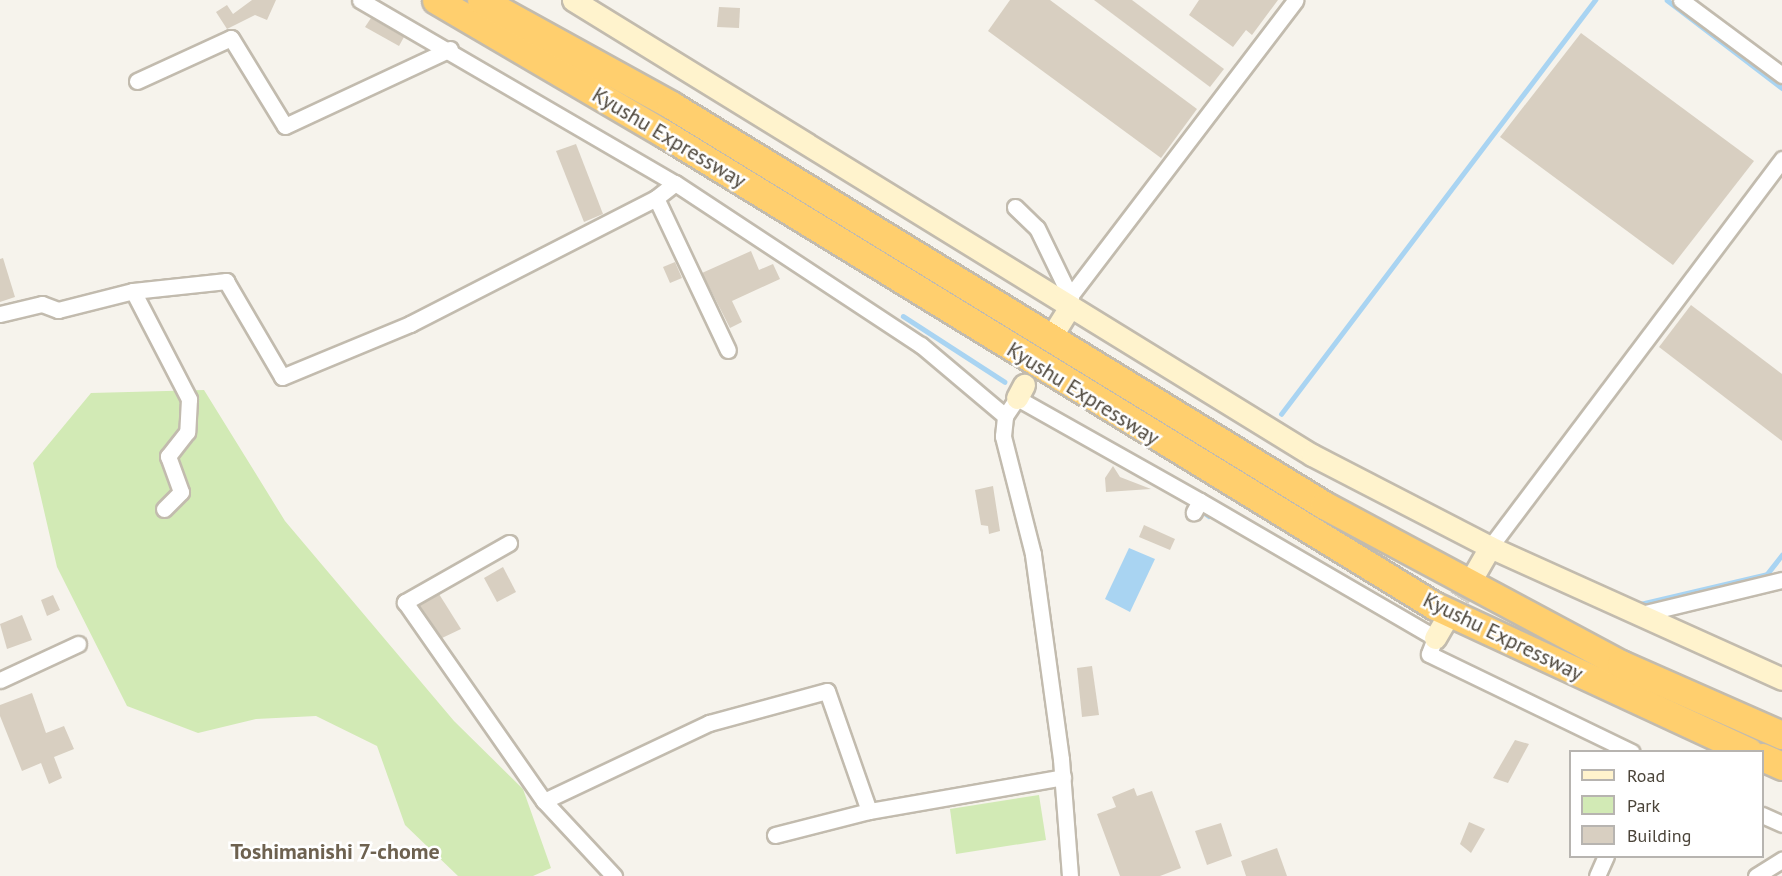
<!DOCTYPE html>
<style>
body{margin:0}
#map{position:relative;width:1782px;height:876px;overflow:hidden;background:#f6f3ec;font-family:"PT Sans",sans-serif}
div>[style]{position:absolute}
.green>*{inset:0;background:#d2eab5}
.water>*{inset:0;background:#a9d4f2}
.stream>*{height:4.5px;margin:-2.25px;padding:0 2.25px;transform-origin:2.25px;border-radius:2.25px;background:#a9d4f2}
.building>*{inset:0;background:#d8cfc1}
.secondary-tunnel>*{height:21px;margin-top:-10.5px;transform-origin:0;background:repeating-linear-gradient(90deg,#d4d0c8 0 21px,transparent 0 31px)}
.roads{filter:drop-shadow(2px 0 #c2bbae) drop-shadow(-2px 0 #c2bbae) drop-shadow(0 2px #c2bbae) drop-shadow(0 -2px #c2bbae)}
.street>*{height:15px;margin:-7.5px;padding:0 7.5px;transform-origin:7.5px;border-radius:7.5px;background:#fff}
.secondary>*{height:21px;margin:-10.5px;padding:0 10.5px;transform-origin:10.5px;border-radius:10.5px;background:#fff3cd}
.highway>*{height:27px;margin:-13.5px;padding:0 13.5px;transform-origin:13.5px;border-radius:13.5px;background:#ffcf6e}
span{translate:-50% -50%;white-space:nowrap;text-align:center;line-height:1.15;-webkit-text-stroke:5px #fff;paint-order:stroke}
.street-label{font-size:21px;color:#4b4439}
.neighbourhood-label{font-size:22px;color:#6e6250;font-weight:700}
.legend{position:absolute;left:1569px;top:750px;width:195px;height:108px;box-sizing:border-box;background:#fff;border:2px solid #b7b4b0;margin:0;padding:8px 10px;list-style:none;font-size:18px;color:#4b4439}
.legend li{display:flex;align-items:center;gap:12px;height:30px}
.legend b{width:30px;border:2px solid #b7b4b0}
</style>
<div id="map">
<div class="green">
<div style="clip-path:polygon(204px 390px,285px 521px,454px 721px,523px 789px,551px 868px,533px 876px,458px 876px,405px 825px,377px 746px,316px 716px,256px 719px,198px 733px,127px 706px,57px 567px,33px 463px,91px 393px)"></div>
<div style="clip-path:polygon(1039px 795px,1046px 840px,956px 854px,950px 809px)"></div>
</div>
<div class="water">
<div style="clip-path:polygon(1129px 548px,1155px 559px,1130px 612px,1105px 599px)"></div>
</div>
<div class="stream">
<div style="left:1667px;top:0;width:145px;rotate:37.4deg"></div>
<div style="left:903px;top:316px;width:121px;rotate:32.9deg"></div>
<div style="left:1281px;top:414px;width:520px;rotate:-52.82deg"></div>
<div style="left:1199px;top:509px;width:12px;rotate:35deg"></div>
<div style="left:1636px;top:605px;width:135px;rotate:-13.3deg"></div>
<div style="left:1767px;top:574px;width:24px;rotate:-52deg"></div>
</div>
<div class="building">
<div style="clip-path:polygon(252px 0,276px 0,267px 20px,255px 15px,227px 29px,216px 12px,227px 5px,233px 14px)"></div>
<div style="clip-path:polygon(1010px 0,1050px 0,1197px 109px,1161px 158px,988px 31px)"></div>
<div style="clip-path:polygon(1094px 0,1132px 0,1224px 69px,1210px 87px)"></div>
<div style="clip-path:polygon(1199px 0,1278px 0,1252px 35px,1246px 30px,1233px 47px,1189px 15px)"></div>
<div style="clip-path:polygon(719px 7px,740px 8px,739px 28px,717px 27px)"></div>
<div style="clip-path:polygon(371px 18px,404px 37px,399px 46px,365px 27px)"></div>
<div style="clip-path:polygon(1581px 33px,1754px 161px,1673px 265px,1500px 137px)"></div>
<div style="clip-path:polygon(576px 144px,603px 214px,584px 222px,556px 151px)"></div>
<div style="clip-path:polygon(751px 251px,759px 270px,773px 264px,780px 279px,732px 301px,742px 322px,730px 328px,702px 273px)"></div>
<div style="clip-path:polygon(3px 258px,15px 297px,0 302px,0 259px)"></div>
<div style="clip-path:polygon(675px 262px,682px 278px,670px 283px,663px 267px)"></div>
<div style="clip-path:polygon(1691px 305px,1782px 374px,1782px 441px,1659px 347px)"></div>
<div style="clip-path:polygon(1113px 466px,1120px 477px,1151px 489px,1106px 492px,1105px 478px)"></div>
<div style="clip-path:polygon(993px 486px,1000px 531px,989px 534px,988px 526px,981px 525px,975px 490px)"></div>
<div style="clip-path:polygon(1144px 525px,1175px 539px,1170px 550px,1139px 537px)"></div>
<div style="clip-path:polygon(503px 567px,516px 592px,497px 602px,484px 578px)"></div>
<div style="clip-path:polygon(439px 594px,461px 629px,442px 638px,419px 605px)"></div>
<div style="clip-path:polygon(53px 595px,60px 610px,47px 616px,41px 600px)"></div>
<div style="clip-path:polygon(22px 615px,32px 640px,7px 649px,0 624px)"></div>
<div style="clip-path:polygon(1092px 666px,1099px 715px,1082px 717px,1077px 668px)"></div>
<div style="clip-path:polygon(32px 693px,46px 733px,64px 726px,74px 749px,54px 757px,62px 778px,49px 784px,41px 763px,22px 771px,0 716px,0 705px)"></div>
<div style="clip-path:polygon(1515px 740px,1529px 744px,1508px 783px,1493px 778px)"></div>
<div style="clip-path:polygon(1134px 788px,1137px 796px,1152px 791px,1181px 868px,1160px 876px,1120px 876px,1097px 814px,1116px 807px,1112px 797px)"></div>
<div style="clip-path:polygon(1469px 822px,1485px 829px,1471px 853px,1460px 844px)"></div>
<div style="clip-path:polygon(1221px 823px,1232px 856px,1207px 865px,1195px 831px)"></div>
<div style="clip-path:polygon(1277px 848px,1287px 876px,1246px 876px,1241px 861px)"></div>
</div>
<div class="secondary-tunnel">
<div style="left:1443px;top:624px;width:60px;rotate:-57.9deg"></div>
</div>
<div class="roads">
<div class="street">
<div style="left:360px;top:0;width:364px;rotate:30.2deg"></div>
<div style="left:675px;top:183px;width:295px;rotate:33.4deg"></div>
<div style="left:921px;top:345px;width:110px;rotate:40.2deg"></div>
<div style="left:1681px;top:0;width:126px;rotate:36.6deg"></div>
<div style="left:137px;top:81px;width:103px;rotate:-24.6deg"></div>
<div style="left:231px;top:38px;width:103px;rotate:58.5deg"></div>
<div style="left:285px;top:126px;width:182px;rotate:-25deg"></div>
<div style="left:656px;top:198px;width:168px;rotate:64.7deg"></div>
<div style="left:1015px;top:207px;width:30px;rotate:44deg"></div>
<div style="left:1037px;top:228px;width:78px;rotate:64.1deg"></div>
<div style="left:133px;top:291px;width:94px;rotate:-6.1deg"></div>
<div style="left:226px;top:281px;width:111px;rotate:59.7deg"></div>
<div style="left:282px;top:377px;width:139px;rotate:-22.5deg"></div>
<div style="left:410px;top:324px;width:276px;rotate:-27.1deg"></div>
<div style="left:656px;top:198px;width:24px;rotate:-38deg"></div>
<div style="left:1064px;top:304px;width:382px;rotate:-52.7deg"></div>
<div style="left:0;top:314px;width:43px;rotate:-13.4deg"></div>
<div style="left:42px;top:304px;width:17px;rotate:21deg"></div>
<div style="left:58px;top:310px;width:77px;rotate:-14.2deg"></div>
<div style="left:133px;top:291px;width:122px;rotate:62.6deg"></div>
<div style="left:189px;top:399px;width:33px;rotate:93deg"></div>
<div style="left:187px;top:432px;width:31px;rotate:128deg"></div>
<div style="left:168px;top:456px;width:38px;rotate:70deg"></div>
<div style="left:181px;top:492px;width:24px;rotate:135deg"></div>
<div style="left:1200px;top:501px;width:272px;rotate:30.2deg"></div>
<div style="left:1435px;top:638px;width:17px;rotate:111deg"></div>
<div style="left:1429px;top:654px;width:225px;rotate:25.8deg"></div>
<div style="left:509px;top:543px;width:120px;rotate:150.4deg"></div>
<div style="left:405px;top:602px;width:243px;rotate:55.1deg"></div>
<div style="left:544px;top:801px;width:103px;rotate:47deg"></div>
<div style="left:1490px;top:547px;width:486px;rotate:-53deg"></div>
<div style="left:1637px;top:615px;width:149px;rotate:-13.6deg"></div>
<div style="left:0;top:680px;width:86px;rotate:-24.8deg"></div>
<div style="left:544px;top:801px;width:183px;rotate:-25.3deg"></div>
<div style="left:709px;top:723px;width:122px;rotate:-15.2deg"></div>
<div style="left:827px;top:691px;width:127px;rotate:70.7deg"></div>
<div style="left:1762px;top:815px;width:22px;rotate:24deg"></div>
<div style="left:775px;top:835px;width:97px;rotate:-14.3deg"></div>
<div style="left:869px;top:811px;width:197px;rotate:-9.9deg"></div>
<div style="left:1070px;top:876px;width:117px;rotate:-94.4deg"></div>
<div style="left:1061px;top:759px;width:207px;rotate:-97.8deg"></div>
<div style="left:1033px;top:554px;width:122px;rotate:-104.3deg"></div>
<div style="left:1003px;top:436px;width:20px;rotate:-84deg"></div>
<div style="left:1005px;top:416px;width:22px;rotate:-56deg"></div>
<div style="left:1017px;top:398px;width:210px;rotate:29.4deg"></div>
<div style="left:1200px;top:501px;width:13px;rotate:119deg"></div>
<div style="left:1597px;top:876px;width:22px;rotate:-66deg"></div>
<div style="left:1756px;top:876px;width:31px;rotate:-32deg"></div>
</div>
<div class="secondary">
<div style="left:573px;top:0;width:868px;rotate:31.62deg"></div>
<div style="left:1312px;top:455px;width:200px;rotate:27.3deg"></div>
<div style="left:1490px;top:547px;width:320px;rotate:24.3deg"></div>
<div style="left:1056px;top:329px;width:25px;rotate:-58deg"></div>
<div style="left:1017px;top:398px;width:15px;rotate:-62deg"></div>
<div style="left:1475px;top:573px;width:30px;rotate:-60deg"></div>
<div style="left:1435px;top:638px;width:16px;rotate:-60deg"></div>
</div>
<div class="highway">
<div style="left:436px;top:0;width:263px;rotate:30.4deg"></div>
<div style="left:663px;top:133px;width:905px;rotate:31.5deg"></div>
<div style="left:1435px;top:606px;width:346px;rotate:24.9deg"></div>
<div style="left:481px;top:0;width:217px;rotate:28.9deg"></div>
<div style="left:671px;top:105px;width:766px;rotate:31.49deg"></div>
<div style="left:1324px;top:505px;width:337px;rotate:28.2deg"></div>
<div style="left:1621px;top:664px;width:176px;rotate:23.8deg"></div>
<div style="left:1762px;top:757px;width:22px;rotate:24deg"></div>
</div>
</div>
<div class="street-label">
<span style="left:669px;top:138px;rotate:31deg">Kyushu Expressway</span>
<span style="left:1083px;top:394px;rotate:32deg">Kyushu Expressway</span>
<span style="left:1503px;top:637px;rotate:26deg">Kyushu Expressway</span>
</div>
<div class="neighbourhood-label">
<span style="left:335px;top:852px">Toshimanishi 7-chome</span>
</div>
<ul class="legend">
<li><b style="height:8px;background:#fff3cd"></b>Road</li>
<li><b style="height:16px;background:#d2eab5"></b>Park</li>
<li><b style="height:16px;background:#d8cfc1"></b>Building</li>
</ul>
</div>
